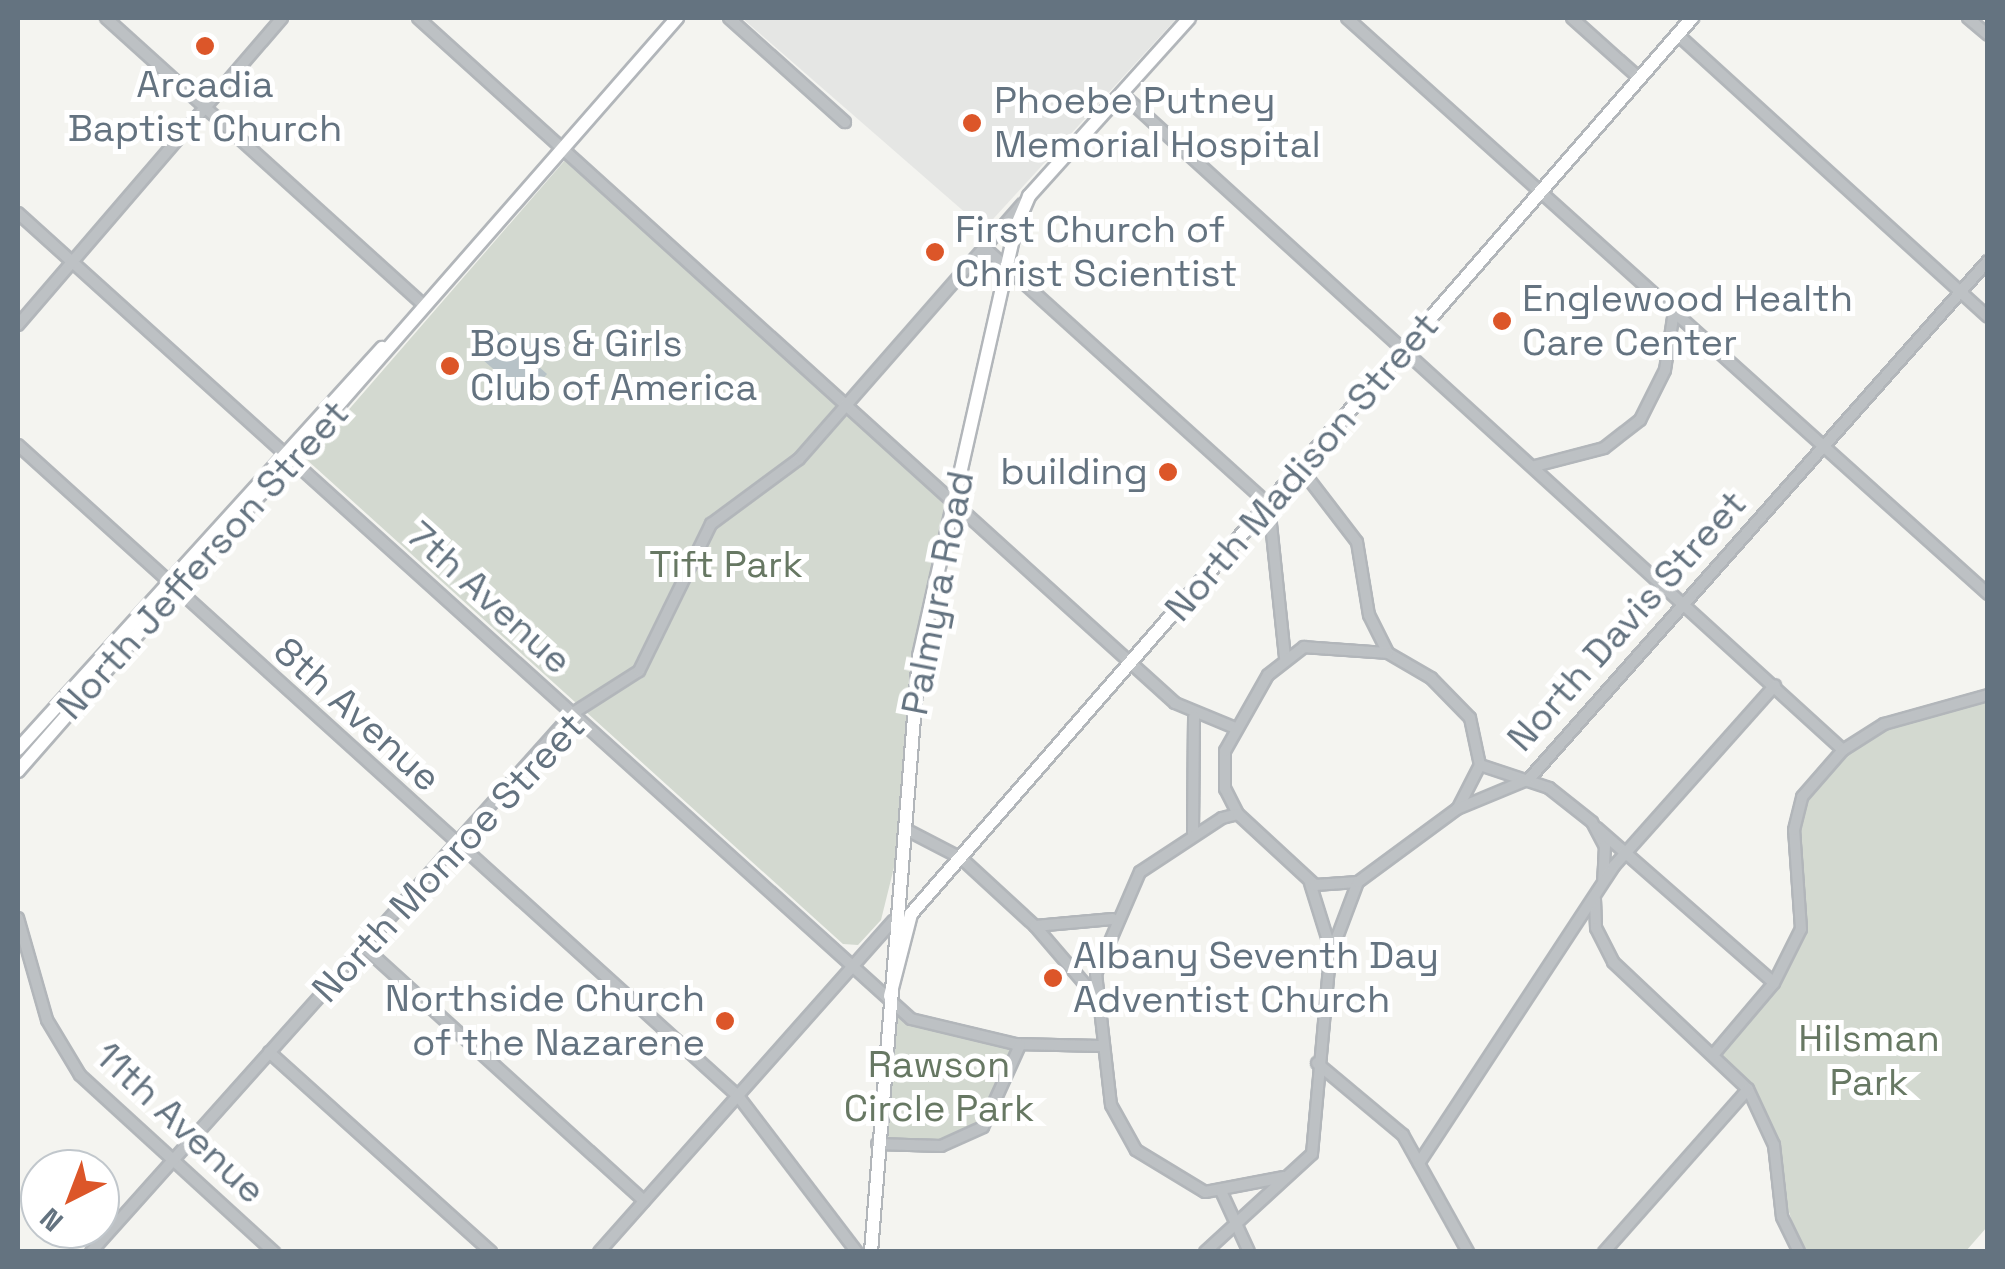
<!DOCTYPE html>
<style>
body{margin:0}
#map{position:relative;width:2005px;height:1269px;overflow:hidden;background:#f4f4f0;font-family:"Space Grotesk",sans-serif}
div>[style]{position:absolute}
.built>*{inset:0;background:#e5e6e4}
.green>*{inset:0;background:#d3d9d0}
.water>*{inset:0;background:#b7c2c7}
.roads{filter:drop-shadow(2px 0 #b2b6ba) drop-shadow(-2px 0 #b2b6ba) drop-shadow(0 2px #b2b6ba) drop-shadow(0 -2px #b2b6ba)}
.minor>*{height:10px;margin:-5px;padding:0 5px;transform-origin:5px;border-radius:5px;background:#bdc1c4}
.major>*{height:12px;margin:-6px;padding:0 6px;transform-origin:6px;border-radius:6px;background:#fff}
.dots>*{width:28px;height:28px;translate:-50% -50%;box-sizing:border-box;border:5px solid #fff;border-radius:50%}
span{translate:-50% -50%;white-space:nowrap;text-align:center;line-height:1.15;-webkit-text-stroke:10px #fff;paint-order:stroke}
.poi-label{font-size:38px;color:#647380}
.left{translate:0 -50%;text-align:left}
.right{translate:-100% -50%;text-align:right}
.street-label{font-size:38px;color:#647380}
.park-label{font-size:38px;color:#677863}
.frame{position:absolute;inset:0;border:20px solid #647380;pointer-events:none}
.north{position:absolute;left:20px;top:1149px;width:100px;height:100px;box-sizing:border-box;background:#fff;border:2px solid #c1c7cc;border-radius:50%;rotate:222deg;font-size:28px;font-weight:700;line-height:40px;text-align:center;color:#647380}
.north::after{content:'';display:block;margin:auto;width:35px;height:45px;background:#dc5629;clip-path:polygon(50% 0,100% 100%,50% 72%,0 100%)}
</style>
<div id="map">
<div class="built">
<div style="clip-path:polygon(742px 18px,1177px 18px,984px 229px)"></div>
</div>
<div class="green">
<div style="clip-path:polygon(566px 159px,953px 497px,918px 656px,903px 831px,881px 920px,858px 945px,843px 944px,306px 459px)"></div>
<div style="clip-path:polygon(1987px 696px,1987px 1227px,1966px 1251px,1802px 1251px,1746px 1083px,1715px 1055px,1759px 1008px,1803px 928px,1797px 811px,1844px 750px,1885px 725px)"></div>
<div style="clip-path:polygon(889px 1001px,910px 1019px,1019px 1045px,1002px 1098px,978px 1128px,941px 1143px,878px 1142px)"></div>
</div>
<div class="water">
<div style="clip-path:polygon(495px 329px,514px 345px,524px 335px,538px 347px,529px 358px,547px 374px,526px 398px,474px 352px)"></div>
</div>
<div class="roads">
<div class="minor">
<div style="left:106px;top:18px;width:427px;rotate:42.1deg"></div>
<div style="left:418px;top:18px;width:1021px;rotate:42.14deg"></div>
<div style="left:1175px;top:703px;width:63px;rotate:22.5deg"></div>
<div style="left:729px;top:18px;width:156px;rotate:41.9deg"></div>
<div style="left:1347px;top:18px;width:862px;rotate:41.94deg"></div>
<div style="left:1572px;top:18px;width:89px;rotate:41.8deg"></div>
<div style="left:1968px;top:18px;width:26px;rotate:40deg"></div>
<div style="left:1677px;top:34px;width:420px;rotate:42.3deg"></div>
<div style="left:1121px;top:93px;width:976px;rotate:42.3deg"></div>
<div style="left:18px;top:213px;width:1203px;rotate:42.07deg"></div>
<div style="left:911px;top:1019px;width:107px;rotate:13.5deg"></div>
<div style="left:1015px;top:1044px;width:86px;rotate:1.3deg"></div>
<div style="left:985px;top:248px;width:383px;rotate:42.1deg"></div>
<div style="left:1269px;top:505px;width:154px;rotate:84deg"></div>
<div style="left:18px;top:325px;width:405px;rotate:-49.3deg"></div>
<div style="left:18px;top:445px;width:971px;rotate:42.12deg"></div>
<div style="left:738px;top:1096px;width:196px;rotate:52.7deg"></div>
<div style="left:1535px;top:466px;width:71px;rotate:-14.6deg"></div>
<div style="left:1604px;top:448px;width:46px;rotate:-37.9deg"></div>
<div style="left:1640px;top:420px;width:56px;rotate:-63.4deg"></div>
<div style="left:1665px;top:370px;width:60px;rotate:-81.3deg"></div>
<div style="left:1301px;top:469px;width:92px;rotate:52.5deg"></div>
<div style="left:1357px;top:542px;width:74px;rotate:80.7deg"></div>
<div style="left:1369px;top:615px;width:42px;rotate:63.4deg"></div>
<div style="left:1388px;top:653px;width:50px;rotate:30.2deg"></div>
<div style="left:1431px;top:678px;width:56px;rotate:45.7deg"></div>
<div style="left:1470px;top:718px;width:48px;rotate:78deg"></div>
<div style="left:1480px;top:765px;width:48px;rotate:117.1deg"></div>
<div style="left:1480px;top:765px;width:73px;rotate:18.4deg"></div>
<div style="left:1549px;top:788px;width:55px;rotate:38.3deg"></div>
<div style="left:1592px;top:822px;width:27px;rotate:62deg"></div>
<div style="left:1605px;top:846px;width:33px;rotate:93deg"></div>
<div style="left:1238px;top:814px;width:28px;rotate:-117deg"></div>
<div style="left:1225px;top:789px;width:38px;rotate:-90deg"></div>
<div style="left:1225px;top:751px;width:87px;rotate:-60.5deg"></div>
<div style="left:1268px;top:675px;width:46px;rotate:-37.9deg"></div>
<div style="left:1304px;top:647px;width:84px;rotate:4.1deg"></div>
<div style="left:1597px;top:828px;width:235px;rotate:41.2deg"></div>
<div style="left:905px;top:829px;width:63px;rotate:27.4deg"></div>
<div style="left:961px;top:858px;width:100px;rotate:42.6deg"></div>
<div style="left:1035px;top:926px;width:78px;rotate:-5.1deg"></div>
<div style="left:1193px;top:833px;width:116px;rotate:-89.5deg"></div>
<div style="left:1310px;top:883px;width:67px;rotate:72.6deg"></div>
<div style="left:1595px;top:899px;width:29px;rotate:88deg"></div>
<div style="left:1596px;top:928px;width:38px;rotate:63deg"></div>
<div style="left:1613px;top:962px;width:185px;rotate:43.3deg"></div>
<div style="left:1748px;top:1089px;width:62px;rotate:65.1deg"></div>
<div style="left:1774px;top:1145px;width:72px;rotate:83.7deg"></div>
<div style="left:1782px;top:1217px;width:39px;rotate:64deg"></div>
<div style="left:18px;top:918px;width:106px;rotate:74.1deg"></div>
<div style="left:47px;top:1020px;width:64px;rotate:59deg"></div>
<div style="left:80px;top:1075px;width:263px;rotate:42.4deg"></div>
<div style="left:1035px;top:926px;width:92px;rotate:49.4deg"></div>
<div style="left:364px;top:947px;width:378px;rotate:42.2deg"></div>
<div style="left:269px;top:1052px;width:299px;rotate:42deg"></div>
<div style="left:1713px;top:1055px;width:94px;rotate:-49.7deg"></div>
<div style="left:1774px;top:983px;width:60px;rotate:-63.4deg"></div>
<div style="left:1801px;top:929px;width:99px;rotate:-94deg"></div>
<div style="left:1794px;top:830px;width:34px;rotate:-76deg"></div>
<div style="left:1802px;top:797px;width:62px;rotate:-48.9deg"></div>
<div style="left:1843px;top:750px;width:49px;rotate:-32.4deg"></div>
<div style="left:1884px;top:724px;width:108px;rotate:-15.6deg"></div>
<div style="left:1317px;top:1063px;width:112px;rotate:39.9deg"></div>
<div style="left:1403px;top:1135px;width:134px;rotate:60.9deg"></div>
<div style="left:877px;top:1144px;width:64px;rotate:1.8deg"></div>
<div style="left:941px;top:1146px;width:46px;rotate:-24.3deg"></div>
<div style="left:983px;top:1127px;width:90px;rotate:-65.7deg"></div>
<div style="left:1419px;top:1163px;width:355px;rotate:-56.7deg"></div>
<div style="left:1614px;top:866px;width:242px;rotate:-48.3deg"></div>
<div style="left:1284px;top:1177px;width:80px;rotate:169.2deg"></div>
<div style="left:1205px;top:1192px;width:81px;rotate:-148.7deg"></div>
<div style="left:1136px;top:1150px;width:51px;rotate:-119.1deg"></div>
<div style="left:1111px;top:1105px;width:132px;rotate:-96.5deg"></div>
<div style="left:1096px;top:974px;width:111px;rotate:-66.7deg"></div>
<div style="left:1140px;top:872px;width:98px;rotate:-33.4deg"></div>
<div style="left:1222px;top:818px;width:16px;rotate:-14deg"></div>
<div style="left:1238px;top:814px;width:105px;rotate:42.7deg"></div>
<div style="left:1315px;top:885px;width:43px;rotate:-4deg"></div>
<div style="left:1221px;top:1191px;width:67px;rotate:65.3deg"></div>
<div style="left:91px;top:1252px;width:723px;rotate:-48.2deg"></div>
<div style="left:573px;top:713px;width:78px;rotate:-32.5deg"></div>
<div style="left:639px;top:671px;width:164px;rotate:-63.9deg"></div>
<div style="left:711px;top:524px;width:109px;rotate:-36.5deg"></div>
<div style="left:799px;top:459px;width:339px;rotate:-48.8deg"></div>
<div style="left:599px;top:1252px;width:443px;rotate:-48.4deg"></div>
<div style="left:1205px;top:1252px;width:145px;rotate:-42.5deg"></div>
<div style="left:1312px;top:1154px;width:199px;rotate:-84.8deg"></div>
<div style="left:1330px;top:956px;width:79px;rotate:-69.3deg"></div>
<div style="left:1358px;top:882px;width:123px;rotate:-36.4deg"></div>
<div style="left:1457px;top:809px;width:78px;rotate:-22.6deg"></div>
<div style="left:1529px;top:779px;width:692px;rotate:-48.46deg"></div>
<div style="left:1604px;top:1252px;width:217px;rotate:-48.5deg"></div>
</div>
<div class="major">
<div style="left:18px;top:749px;width:542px;rotate:-47.77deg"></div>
<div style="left:18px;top:771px;width:1001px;rotate:-48.81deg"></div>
<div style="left:890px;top:996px;width:85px;rotate:-75.6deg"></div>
<div style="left:911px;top:914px;width:1189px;rotate:-48.92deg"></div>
<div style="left:871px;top:1252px;width:598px;rotate:-85.4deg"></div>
<div style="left:919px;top:656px;width:440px;rotate:-77.3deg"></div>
<div style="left:1016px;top:227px;width:34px;rotate:-67deg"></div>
<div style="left:1029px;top:196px;width:239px;rotate:-48deg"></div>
</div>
</div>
<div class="dots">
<div style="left:205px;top:46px;background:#dc5629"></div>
<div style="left:972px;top:123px;background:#dc5629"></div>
<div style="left:935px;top:252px;background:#dc5629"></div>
<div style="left:1502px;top:321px;background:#dc5629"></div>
<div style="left:450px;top:366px;background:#dc5629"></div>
<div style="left:1168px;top:472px;background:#dc5629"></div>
<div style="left:1053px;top:978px;background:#dc5629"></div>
<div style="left:725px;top:1021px;background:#dc5629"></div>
</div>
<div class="poi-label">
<span style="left:205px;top:107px">Arcadia<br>Baptist Church</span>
<span class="left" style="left:994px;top:123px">Phoebe Putney<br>Memorial Hospital</span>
<span class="left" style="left:955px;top:252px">First Church of<br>Christ Scientist</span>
<span class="left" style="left:1522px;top:321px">Englewood Health<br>Care Center</span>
<span class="left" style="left:470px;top:366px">Boys &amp; Girls<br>Club of America</span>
<span class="right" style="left:1148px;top:472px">building</span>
<span class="left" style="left:1073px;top:978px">Albany Seventh Day<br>Adventist Church</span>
<span class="right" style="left:705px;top:1021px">Northside Church<br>of the Nazarene</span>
</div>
<div class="street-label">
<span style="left:1302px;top:467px;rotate:-49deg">North Madison Street</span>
<span style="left:203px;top:560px;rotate:-48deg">North Jefferson Street</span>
<span style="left:938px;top:593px;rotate:-79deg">Palmyra Road</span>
<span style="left:489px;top:598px;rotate:42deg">7th Avenue</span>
<span style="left:1627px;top:621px;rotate:-48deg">North Davis Street</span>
<span style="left:357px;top:715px;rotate:42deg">8th Avenue</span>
<span style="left:449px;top:858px;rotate:-47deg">North Monroe Street</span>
<span style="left:180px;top:1123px;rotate:43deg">11th Avenue</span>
</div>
<div class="park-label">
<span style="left:726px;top:565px">Tift Park</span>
<span style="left:1869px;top:1061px">Hilsman<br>Park</span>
<span style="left:939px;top:1087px">Rawson<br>Circle Park</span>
</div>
<div class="frame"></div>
<div class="north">N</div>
</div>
